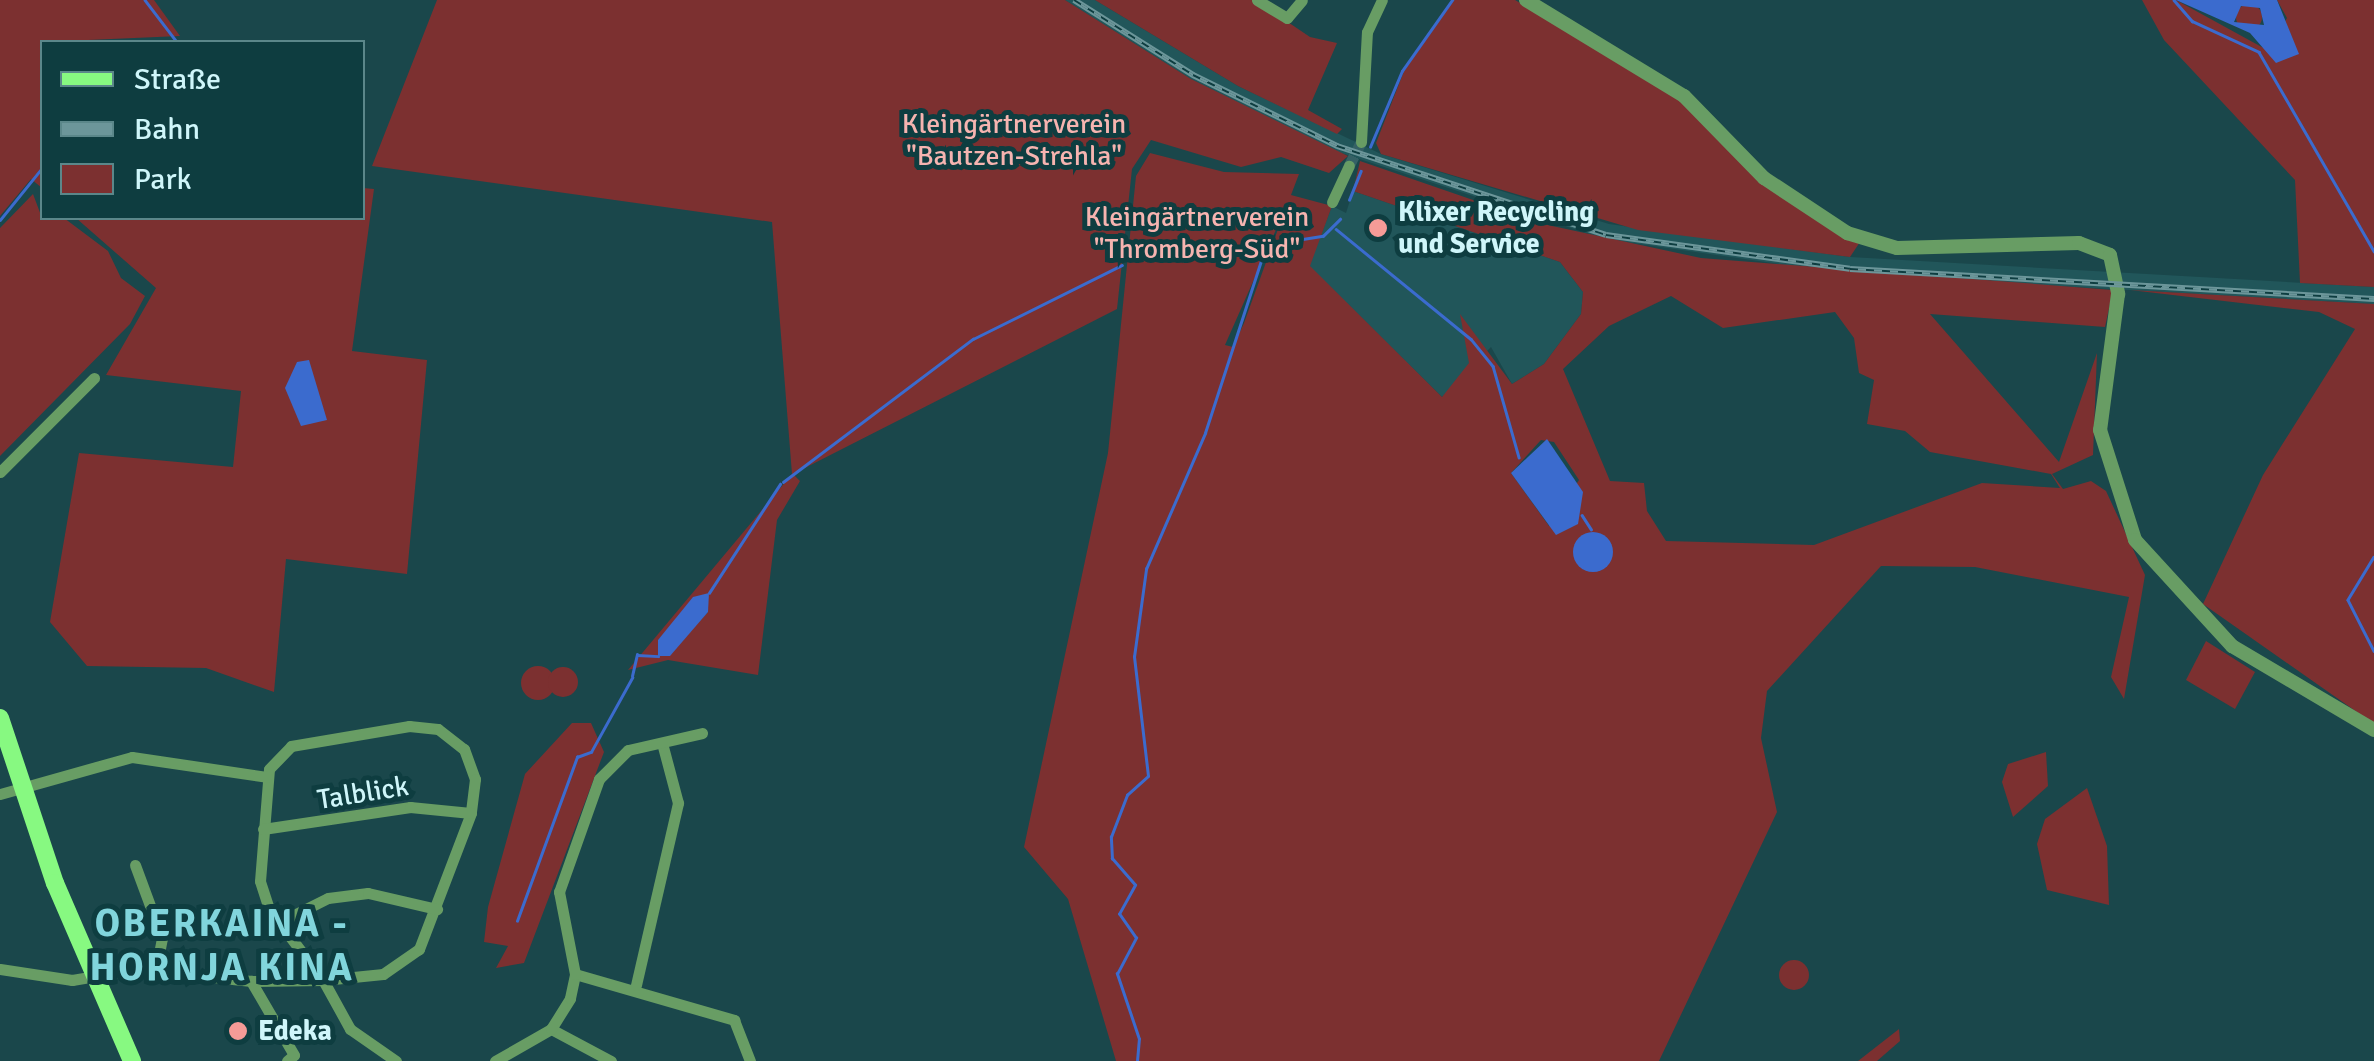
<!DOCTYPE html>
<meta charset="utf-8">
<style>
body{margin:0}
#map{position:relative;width:2374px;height:1061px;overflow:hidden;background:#1a474b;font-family:Signika,sans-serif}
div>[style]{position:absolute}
.built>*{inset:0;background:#21565a}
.green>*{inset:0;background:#7c3030}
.round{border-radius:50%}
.water>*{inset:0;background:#3b6bce}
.stream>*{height:2.5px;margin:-1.25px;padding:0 1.25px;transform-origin:1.25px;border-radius:1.25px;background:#3b6bce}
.minor-tunnel>*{height:11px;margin-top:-5.5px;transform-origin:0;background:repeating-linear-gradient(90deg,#356165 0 11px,transparent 0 16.5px)}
.minor>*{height:11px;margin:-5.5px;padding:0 5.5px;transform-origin:5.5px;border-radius:5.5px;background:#689d64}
.tertiary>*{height:14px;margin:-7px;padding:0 7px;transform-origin:7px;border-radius:7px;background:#689d64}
.primary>*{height:18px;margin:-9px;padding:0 9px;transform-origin:9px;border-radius:9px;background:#87f981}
.rail>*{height:6px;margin-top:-3px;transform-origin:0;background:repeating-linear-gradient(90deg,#0e3d40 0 8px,#6c969a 0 16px);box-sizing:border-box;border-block:2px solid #6c969a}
.dots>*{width:28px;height:28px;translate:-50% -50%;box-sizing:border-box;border:5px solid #0e3d40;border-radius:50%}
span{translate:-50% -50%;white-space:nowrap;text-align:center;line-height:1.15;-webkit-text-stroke:10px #0e3d40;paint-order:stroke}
.park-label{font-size:28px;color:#f6b4b0}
.poi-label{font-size:28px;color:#cff6fa;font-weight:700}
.left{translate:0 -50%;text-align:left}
.street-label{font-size:28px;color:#cff6fa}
.district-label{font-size:38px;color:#81d5dc;font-weight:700;letter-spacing:2.5px}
.legend{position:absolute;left:40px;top:40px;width:325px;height:180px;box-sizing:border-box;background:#0e3d40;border:2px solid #5b878a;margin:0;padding:12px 18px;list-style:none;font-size:30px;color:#cff6fa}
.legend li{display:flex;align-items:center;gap:20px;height:50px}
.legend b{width:50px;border:2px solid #5b878a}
</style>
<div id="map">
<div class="built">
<div style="clip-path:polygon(1065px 0,1095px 0,1238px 86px,1381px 154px,1609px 224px,1850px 257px,2374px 287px,2374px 304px,1849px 274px,1605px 239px,1332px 150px,1191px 79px)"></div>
<div style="clip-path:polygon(1353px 191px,1560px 262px,1583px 292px,1581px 314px,1544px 364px,1512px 384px,1491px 347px,1442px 397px,1309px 266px,1332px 206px,1346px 213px)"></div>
</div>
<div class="green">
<div style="clip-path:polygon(0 0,154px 0,180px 36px,42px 42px,42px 188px,31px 179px,0 216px)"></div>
<div style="clip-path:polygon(evenodd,437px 0,1065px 0,1191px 79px,1348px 156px,1329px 173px,1281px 157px,1241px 167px,1151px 140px,1132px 169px,1117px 309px,793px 474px,800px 481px,777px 520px,758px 675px,668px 660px,628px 670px,792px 474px,772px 222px,372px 166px,437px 0,708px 612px,690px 631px,658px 640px,672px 625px,708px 612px)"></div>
<div style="clip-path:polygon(1095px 0,1255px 0,1310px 37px,1337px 43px,1308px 110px,1342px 129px,1337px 134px,1238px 86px)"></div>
<div style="clip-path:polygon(1454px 0,1515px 0,1665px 87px,1784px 199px,1860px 242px,1850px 257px,1638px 230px,1381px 154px,1376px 143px,1404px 71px)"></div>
<div style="clip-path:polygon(2142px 0,2176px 0,2269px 51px,2287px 18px,2277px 0,2374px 0,2374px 287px,2300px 283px,2295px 180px,2164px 40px)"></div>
<div class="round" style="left:2236px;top:4px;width:26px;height:26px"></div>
<div style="clip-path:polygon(evenodd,1150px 153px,1224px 172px,1299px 174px,1291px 195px,1332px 206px,1310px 266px,1442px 397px,1469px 363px,1460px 314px,1512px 384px,1544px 364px,1581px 314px,1583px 292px,1560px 262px,1353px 191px,1360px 161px,1543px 224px,1701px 258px,2113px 290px,2105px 327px,1930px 314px,2059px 462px,2097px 353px,2093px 455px,2052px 474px,2063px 489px,2091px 481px,2106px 491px,2145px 575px,2124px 699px,2111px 677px,2129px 597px,1975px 567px,1881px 566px,1767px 691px,1761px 738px,1777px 812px,1659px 1061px,1116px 1061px,1068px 899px,1024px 847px,1108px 453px,1136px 176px,1150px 153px,1286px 207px,1244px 323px,1233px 347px,1225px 345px,1286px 207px,1150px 153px,1671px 296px,1723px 328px,1835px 312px,1854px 338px,1859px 373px,1874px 380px,1867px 424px,1905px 431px,1930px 452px,2051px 474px,2060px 488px,1982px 483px,1814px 545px,1666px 541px,1647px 511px,1644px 483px,1610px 481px,1563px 369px,1609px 326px,1671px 296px,1150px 153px,1541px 440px,1554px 442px,1579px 480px,1549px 526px,1511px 473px,1541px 440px)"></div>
<div style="clip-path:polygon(363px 188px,374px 189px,352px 351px,427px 360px,407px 574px,286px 559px,274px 692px,206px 668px,87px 666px,50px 622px,79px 453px,233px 467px,241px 391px,106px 375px,156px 288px,76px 218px,362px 218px)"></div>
<div style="clip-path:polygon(33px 194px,42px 218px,64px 218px,108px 251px,121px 278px,145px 296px,130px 324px,0 456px,0 228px)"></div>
<div style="clip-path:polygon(2130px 290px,2374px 304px,2374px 724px,2203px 604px,2263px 475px,2355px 329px,2319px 312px)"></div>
<div style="clip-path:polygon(2206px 641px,2255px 672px,2235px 709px,2186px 680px)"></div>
<div class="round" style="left:521px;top:666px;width:34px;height:34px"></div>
<div class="round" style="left:548px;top:667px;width:30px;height:30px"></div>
<div style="clip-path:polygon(572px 723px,591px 723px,604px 752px,524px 963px,496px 968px,508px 946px,484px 942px,488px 907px,525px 774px)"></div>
<div style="clip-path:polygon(2046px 752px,2048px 786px,2013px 817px,2002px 782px,2008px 764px)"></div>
<div style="clip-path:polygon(2087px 788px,2107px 846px,2109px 905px,2047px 890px,2037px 844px,2045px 819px)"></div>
<div class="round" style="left:1779px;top:960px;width:30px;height:30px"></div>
<div style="clip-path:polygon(1899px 1029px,1900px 1041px,1877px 1061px,1858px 1061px)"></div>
</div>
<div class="water">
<div style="clip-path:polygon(evenodd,2176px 0,2277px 0,2299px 54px,2276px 63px,2250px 33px,2176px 0,2241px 6px,2260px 8px,2264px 25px,2234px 22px,2241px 6px)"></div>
<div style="clip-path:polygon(309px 360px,327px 420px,301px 426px,285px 388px,297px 362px)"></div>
<div style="clip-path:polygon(1547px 439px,1583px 492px,1578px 524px,1556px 535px,1511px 473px)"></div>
<div class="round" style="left:1573px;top:532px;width:40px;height:40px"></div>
<div style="clip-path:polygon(709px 593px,708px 612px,670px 656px,658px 656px,658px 640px,693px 597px)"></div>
</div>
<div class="stream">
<div style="left:145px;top:0;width:53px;rotate:52.7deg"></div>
<div style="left:2174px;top:0;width:28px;rotate:49deg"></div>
<div style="left:2192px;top:21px;width:74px;rotate:24.8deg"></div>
<div style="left:2259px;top:52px;width:230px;rotate:60deg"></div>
<div style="left:1370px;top:147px;width:82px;rotate:-67.2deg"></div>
<div style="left:1402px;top:71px;width:87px;rotate:-54.8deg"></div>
<div style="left:1349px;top:200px;width:31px;rotate:-68deg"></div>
<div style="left:0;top:220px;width:67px;rotate:-51.1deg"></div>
<div style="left:1336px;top:229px;width:174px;rotate:39.2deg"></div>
<div style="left:1471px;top:339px;width:35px;rotate:51deg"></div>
<div style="left:1493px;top:366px;width:95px;rotate:74.1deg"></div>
<div style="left:783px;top:482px;width:238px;rotate:-37deg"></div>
<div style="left:973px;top:339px;width:166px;rotate:-26.4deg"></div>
<div style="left:1582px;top:515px;width:17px;rotate:57deg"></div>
<div style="left:2374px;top:557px;width:50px;rotate:121.2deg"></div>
<div style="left:2348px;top:600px;width:57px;rotate:63deg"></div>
<div style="left:709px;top:593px;width:130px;rotate:-56.9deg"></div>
<div style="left:632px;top:676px;width:22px;rotate:-77deg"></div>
<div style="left:637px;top:655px;width:21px;rotate:3deg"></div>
<div style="left:517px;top:921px;width:175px;rotate:-69.9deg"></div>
<div style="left:577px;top:757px;width:15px;rotate:-20deg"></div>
<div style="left:591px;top:752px;width:85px;rotate:-61deg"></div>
<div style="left:1137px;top:1061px;width:22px;rotate:-85deg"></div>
<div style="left:1139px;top:1039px;width:69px;rotate:-108.7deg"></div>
<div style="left:1117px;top:974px;width:41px;rotate:-62.2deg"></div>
<div style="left:1136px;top:938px;width:29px;rotate:-125deg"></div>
<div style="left:1119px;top:914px;width:33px;rotate:-61deg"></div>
<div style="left:1135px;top:885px;width:35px;rotate:-131deg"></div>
<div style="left:1112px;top:859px;width:22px;rotate:-93deg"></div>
<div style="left:1111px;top:837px;width:45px;rotate:-69.1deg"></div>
<div style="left:1127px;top:795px;width:28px;rotate:-42deg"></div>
<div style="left:1148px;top:776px;width:120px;rotate:-96.7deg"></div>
<div style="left:1134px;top:657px;width:89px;rotate:-82.2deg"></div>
<div style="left:1146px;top:569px;width:148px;rotate:-66.5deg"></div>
<div style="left:1205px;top:433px;width:181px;rotate:-72deg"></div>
<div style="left:1261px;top:261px;width:30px;rotate:-40deg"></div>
<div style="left:1284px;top:242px;width:39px;rotate:-9deg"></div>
<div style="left:1323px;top:236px;width:24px;rotate:-45deg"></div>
</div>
<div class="minor-tunnel">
<div style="left:1349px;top:166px;width:27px;rotate:-63deg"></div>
</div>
<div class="minor">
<div style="left:1257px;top:0;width:35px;rotate:31deg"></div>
<div style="left:1287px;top:18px;width:23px;rotate:-50deg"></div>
<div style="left:1361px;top:142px;width:110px;rotate:-86.9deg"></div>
<div style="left:1367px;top:32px;width:35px;rotate:-65deg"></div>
<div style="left:1332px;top:202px;width:40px;rotate:-65deg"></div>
<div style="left:0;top:472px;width:133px;rotate:-45deg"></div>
<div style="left:409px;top:726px;width:29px;rotate:6deg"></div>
<div style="left:438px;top:729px;width:33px;rotate:38deg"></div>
<div style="left:464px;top:749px;width:32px;rotate:70deg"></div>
<div style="left:475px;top:779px;width:34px;rotate:97deg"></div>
<div style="left:471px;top:813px;width:146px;rotate:110.9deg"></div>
<div style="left:419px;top:949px;width:44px;rotate:145.2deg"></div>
<div style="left:383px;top:974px;width:60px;rotate:174.3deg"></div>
<div style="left:323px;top:980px;width:89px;rotate:-127.3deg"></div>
<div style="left:269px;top:909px;width:29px;rotate:-108deg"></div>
<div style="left:260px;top:881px;width:112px;rotate:-85.4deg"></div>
<div style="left:269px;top:769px;width:32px;rotate:-46deg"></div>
<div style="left:291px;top:746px;width:120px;rotate:-9.6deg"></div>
<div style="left:0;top:794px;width:137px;rotate:-15.7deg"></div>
<div style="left:132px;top:757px;width:136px;rotate:8.4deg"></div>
<div style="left:263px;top:829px;width:149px;rotate:-8.5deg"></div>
<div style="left:410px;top:807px;width:61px;rotate:5.6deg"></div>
<div style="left:135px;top:865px;width:78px;rotate:69.7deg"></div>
<div style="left:162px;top:938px;width:32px;rotate:101deg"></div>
<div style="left:278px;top:923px;width:56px;rotate:-26.6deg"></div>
<div style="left:328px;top:898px;width:40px;rotate:-7.1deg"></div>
<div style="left:368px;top:893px;width:71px;rotate:13.1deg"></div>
<div style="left:0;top:969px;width:73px;rotate:8.7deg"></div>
<div style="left:72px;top:980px;width:66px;rotate:-9.6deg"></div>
<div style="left:137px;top:969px;width:115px;rotate:6deg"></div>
<div style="left:575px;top:974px;width:166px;rotate:16.1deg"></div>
<div style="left:734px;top:1020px;width:44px;rotate:68.7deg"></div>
<div style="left:636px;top:985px;width:187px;rotate:-77deg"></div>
<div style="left:678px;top:803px;width:62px;rotate:-104.9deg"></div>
<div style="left:551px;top:1029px;width:68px;rotate:28.1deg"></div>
<div style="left:287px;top:1061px;width:9px;rotate:-41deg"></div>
<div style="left:294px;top:1055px;width:86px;rotate:-120.2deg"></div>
<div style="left:251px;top:981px;width:72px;rotate:-0.8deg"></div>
<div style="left:323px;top:980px;width:56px;rotate:61.1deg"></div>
<div style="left:350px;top:1029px;width:56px;rotate:34.8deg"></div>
<div style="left:495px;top:1061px;width:64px;rotate:-29.7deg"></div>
<div style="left:551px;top:1029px;width:36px;rotate:-58deg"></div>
<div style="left:570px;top:998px;width:25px;rotate:-78deg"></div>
<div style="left:575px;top:974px;width:84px;rotate:-101deg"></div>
<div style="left:559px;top:892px;width:120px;rotate:-70.5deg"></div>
<div style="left:599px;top:779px;width:41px;rotate:-45deg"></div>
<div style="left:628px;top:750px;width:76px;rotate:-12.9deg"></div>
</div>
<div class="tertiary">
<div style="left:1526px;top:0;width:185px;rotate:31.3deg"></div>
<div style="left:1684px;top:96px;width:115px;rotate:45.7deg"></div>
<div style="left:1764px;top:178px;width:100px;rotate:33.5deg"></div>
<div style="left:1847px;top:233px;width:52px;rotate:16.7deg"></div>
<div style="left:1897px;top:248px;width:182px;rotate:-1.6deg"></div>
<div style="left:2079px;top:243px;width:33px;rotate:21deg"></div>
<div style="left:2110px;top:255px;width:40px;rotate:78deg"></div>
<div style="left:2118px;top:294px;width:137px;rotate:97.5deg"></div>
<div style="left:2100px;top:430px;width:115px;rotate:72.3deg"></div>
<div style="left:2135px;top:540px;width:144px;rotate:47.5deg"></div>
<div style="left:2232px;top:646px;width:165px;rotate:30.6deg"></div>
</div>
<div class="primary">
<div style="left:0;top:718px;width:174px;rotate:71.6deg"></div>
<div style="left:55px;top:883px;width:194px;rotate:66.6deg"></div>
</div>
<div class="rail">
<div style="left:1074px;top:0;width:141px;rotate:32.2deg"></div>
<div style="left:1193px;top:75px;width:161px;rotate:26.2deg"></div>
<div style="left:1337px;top:146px;width:283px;rotate:18.3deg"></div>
<div style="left:1606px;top:235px;width:246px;rotate:7.9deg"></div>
<div style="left:1850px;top:269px;width:525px;rotate:3.28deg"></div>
</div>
<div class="dots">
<div style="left:1378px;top:228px;background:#f59b97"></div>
<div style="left:238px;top:1031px;background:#f59b97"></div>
</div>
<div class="park-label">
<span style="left:1014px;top:140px">Kleingärtnerverein<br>"Bautzen-Strehla"</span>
<span style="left:1197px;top:233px">Kleingärtnerverein<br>"Thromberg-Süd"</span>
</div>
<div class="poi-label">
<span class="left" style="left:1398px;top:228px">Klixer Recycling<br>und Service</span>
<span class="left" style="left:258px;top:1031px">Edeka</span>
</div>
<div class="street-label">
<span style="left:363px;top:793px;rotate:-9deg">Talblick</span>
</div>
<div class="district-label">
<span style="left:222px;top:946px">OBERKAINA -<br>HORNJA KINA</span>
</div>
<ul class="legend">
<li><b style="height:12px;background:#87f981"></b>Straße</li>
<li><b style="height:12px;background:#6c969a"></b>Bahn</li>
<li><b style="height:28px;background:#7c3030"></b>Park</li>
</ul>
</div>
